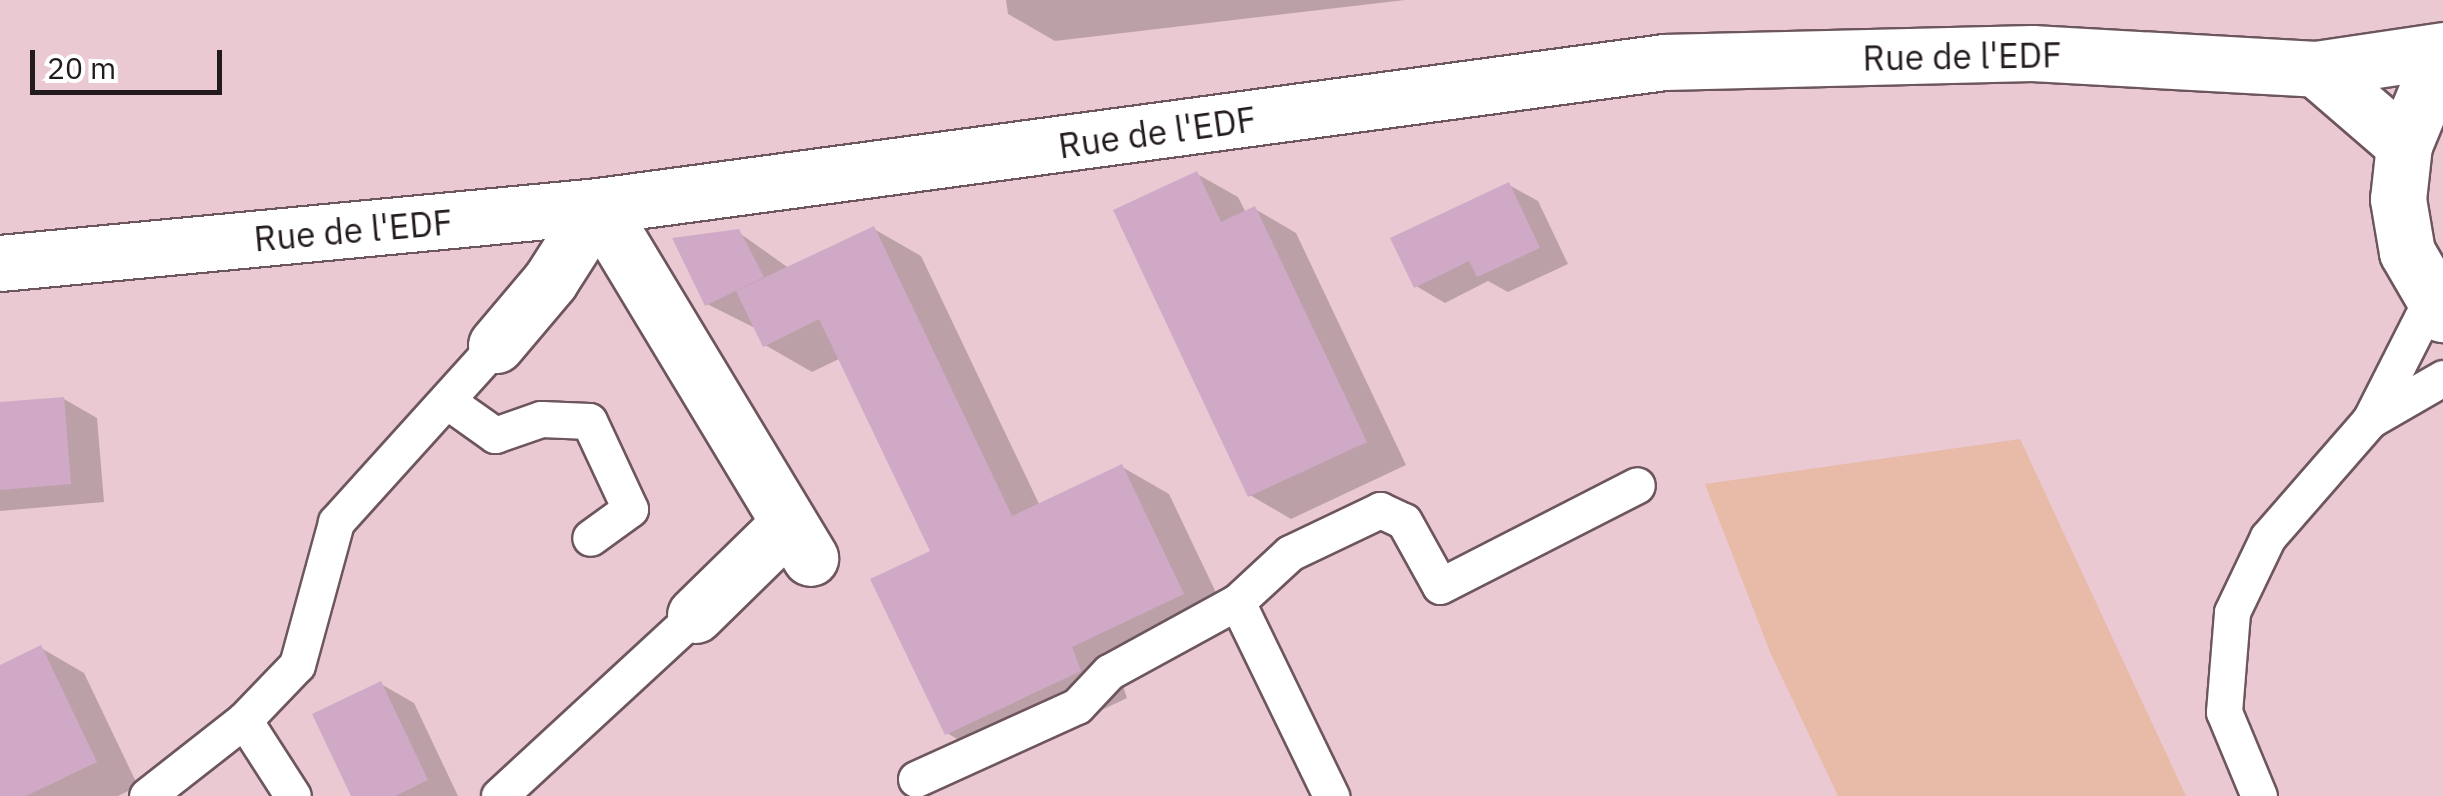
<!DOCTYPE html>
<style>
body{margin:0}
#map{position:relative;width:2443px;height:796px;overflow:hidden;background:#f5d9e1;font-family:"IBM Plex Sans",sans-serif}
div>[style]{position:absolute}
.built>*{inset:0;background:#ebc9d2}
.green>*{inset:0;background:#e7bba8}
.shadow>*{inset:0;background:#0003}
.building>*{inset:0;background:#d0a9c7}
.roads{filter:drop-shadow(2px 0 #6d565d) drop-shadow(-2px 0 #6d565d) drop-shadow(0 2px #6d565d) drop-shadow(0 -2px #6d565d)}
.lane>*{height:35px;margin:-17.5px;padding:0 17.5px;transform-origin:17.5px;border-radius:17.5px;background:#fff}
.street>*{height:55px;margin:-27.5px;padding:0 27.5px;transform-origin:27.5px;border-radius:27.5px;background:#fff}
.secondary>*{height:55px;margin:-27.5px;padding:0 27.5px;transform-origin:27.5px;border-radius:27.5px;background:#fff}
span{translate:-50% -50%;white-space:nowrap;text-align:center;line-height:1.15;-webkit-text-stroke:9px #fff;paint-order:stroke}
.street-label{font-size:35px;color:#231a1d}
.scale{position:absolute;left:30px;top:50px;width:192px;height:45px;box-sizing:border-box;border:5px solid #231a1d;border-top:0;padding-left:12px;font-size:30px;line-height:35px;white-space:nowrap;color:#231a1d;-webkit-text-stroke:8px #fff;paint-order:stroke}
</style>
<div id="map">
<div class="built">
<div style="clip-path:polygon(0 0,2443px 0,2443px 796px,0 796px)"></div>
</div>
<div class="green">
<div style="clip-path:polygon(2020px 439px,2186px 796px,1838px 796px,1770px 652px,1705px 484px)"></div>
</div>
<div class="shadow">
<div style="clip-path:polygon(1006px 0,1405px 0,1055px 41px,1008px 14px)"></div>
<div style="clip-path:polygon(1197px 174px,1238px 197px,1246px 213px,1255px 209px,1296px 233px,1406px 465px,1291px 519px,1250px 495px)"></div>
<div style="clip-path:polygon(1509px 185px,1538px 201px,1568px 264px,1508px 292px,1488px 281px,1445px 303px,1416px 286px)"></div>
<div style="clip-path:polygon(874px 229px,921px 256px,1040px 506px,1122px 467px,1169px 494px,1230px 622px,1119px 674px,1127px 698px,994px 761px,947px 733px,933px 552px,841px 358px,812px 372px,765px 345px,757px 329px,707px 304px,738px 232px,790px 269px)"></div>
<div style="clip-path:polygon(64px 399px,97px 418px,104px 502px,0 511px,0 405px)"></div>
<div style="clip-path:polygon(41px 648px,84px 673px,138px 786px,118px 796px,0 796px,0 668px)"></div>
<div style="clip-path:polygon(381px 684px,414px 703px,458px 796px,353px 796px)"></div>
</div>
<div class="building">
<div style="clip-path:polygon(1197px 171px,1221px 222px,1255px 206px,1367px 442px,1248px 497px,1113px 210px)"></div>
<div style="clip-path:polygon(1509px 182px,1540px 248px,1477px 277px,1469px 261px,1414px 288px,1390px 238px)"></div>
<div style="clip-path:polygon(874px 226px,1012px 516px,1122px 464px,1184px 594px,1072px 647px,1081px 671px,945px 735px,870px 579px,930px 551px,819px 319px,763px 347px,736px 291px)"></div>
<div style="clip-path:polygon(739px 229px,764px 277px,705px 306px,672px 238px)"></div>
<div style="clip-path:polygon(64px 397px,71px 484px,0 490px,0 402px)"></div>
<div style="clip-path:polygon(41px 645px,97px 762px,26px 796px,0 796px,0 665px)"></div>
<div style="clip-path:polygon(381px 681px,428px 780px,395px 796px,351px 796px,312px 714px)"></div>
</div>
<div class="roads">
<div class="lane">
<div style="left:447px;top:401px;width:59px;rotate:35.3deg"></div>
<div style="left:495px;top:435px;width:49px;rotate:-19.2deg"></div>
<div style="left:541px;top:419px;width:48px;rotate:2.4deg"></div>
<div style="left:589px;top:421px;width:97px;rotate:65deg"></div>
<div style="left:630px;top:509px;width:49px;rotate:144.1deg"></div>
<div style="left:2370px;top:420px;width:84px;rotate:-29.9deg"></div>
<div style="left:1237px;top:602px;width:216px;rotate:64.1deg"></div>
<div style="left:244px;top:720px;width:90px;rotate:57.2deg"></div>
<div style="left:916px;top:779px;width:177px;rotate:-24.4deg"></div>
<div style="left:1077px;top:706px;width:47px;rotate:-46.7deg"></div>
<div style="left:1109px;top:672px;width:146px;rotate:-28.7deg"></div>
<div style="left:1237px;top:602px;width:72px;rotate:-42.8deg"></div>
<div style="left:1290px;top:553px;width:100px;rotate:-25.5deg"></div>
<div style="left:1380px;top:510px;width:26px;rotate:25deg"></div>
<div style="left:1404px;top:521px;width:74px;rotate:61deg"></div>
<div style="left:1440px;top:586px;width:221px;rotate:-27.1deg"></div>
<div style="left:147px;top:796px;width:123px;rotate:-38.1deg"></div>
<div style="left:244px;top:720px;width:76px;rotate:-46.1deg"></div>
<div style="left:297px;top:665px;width:148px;rotate:-74.7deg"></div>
<div style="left:336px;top:522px;width:239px;rotate:-47.9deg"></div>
<div style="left:499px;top:796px;width:267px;rotate:-42.7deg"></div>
<div style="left:2259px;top:796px;width:91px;rotate:-112.6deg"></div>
<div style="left:2224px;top:712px;width:100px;rotate:-85.4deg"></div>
<div style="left:2232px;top:612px;width:83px;rotate:-64.4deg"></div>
<div style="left:2268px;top:537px;width:155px;rotate:-48.9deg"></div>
<div style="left:2370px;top:420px;width:135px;rotate:-63.1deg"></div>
</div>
<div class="street">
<div style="left:496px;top:345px;width:84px;rotate:-49.8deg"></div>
<div style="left:550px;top:281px;width:89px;rotate:-57.4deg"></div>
<div style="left:598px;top:206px;width:411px;rotate:58.9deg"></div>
<div style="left:695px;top:615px;width:130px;rotate:-44.4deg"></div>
</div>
<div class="secondary">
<div style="left:2316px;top:69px;width:116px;rotate:40.8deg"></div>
<div style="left:2443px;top:72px;width:26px;rotate:130deg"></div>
<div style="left:2426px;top:92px;width:57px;rotate:112.5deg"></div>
<div style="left:2404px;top:145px;width:54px;rotate:96.3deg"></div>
<div style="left:2398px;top:199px;width:54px;rotate:80.4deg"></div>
<div style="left:2407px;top:252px;width:72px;rotate:59.9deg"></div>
<div style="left:0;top:263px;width:601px;rotate:-5.44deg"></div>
<div style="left:598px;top:206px;width:1076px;rotate:-7.69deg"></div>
<div style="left:1664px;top:62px;width:368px;rotate:-1.4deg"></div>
<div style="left:2032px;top:53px;width:284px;rotate:3.2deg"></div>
<div style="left:2316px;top:69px;width:128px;rotate:-8.5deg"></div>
</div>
</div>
<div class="street-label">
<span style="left:1962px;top:56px;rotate:-1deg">Rue de l'EDF</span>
<span style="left:1157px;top:132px;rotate:-8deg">Rue de l'EDF</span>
<span style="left:353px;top:230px;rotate:-5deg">Rue de l'EDF</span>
</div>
<div class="scale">20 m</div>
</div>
